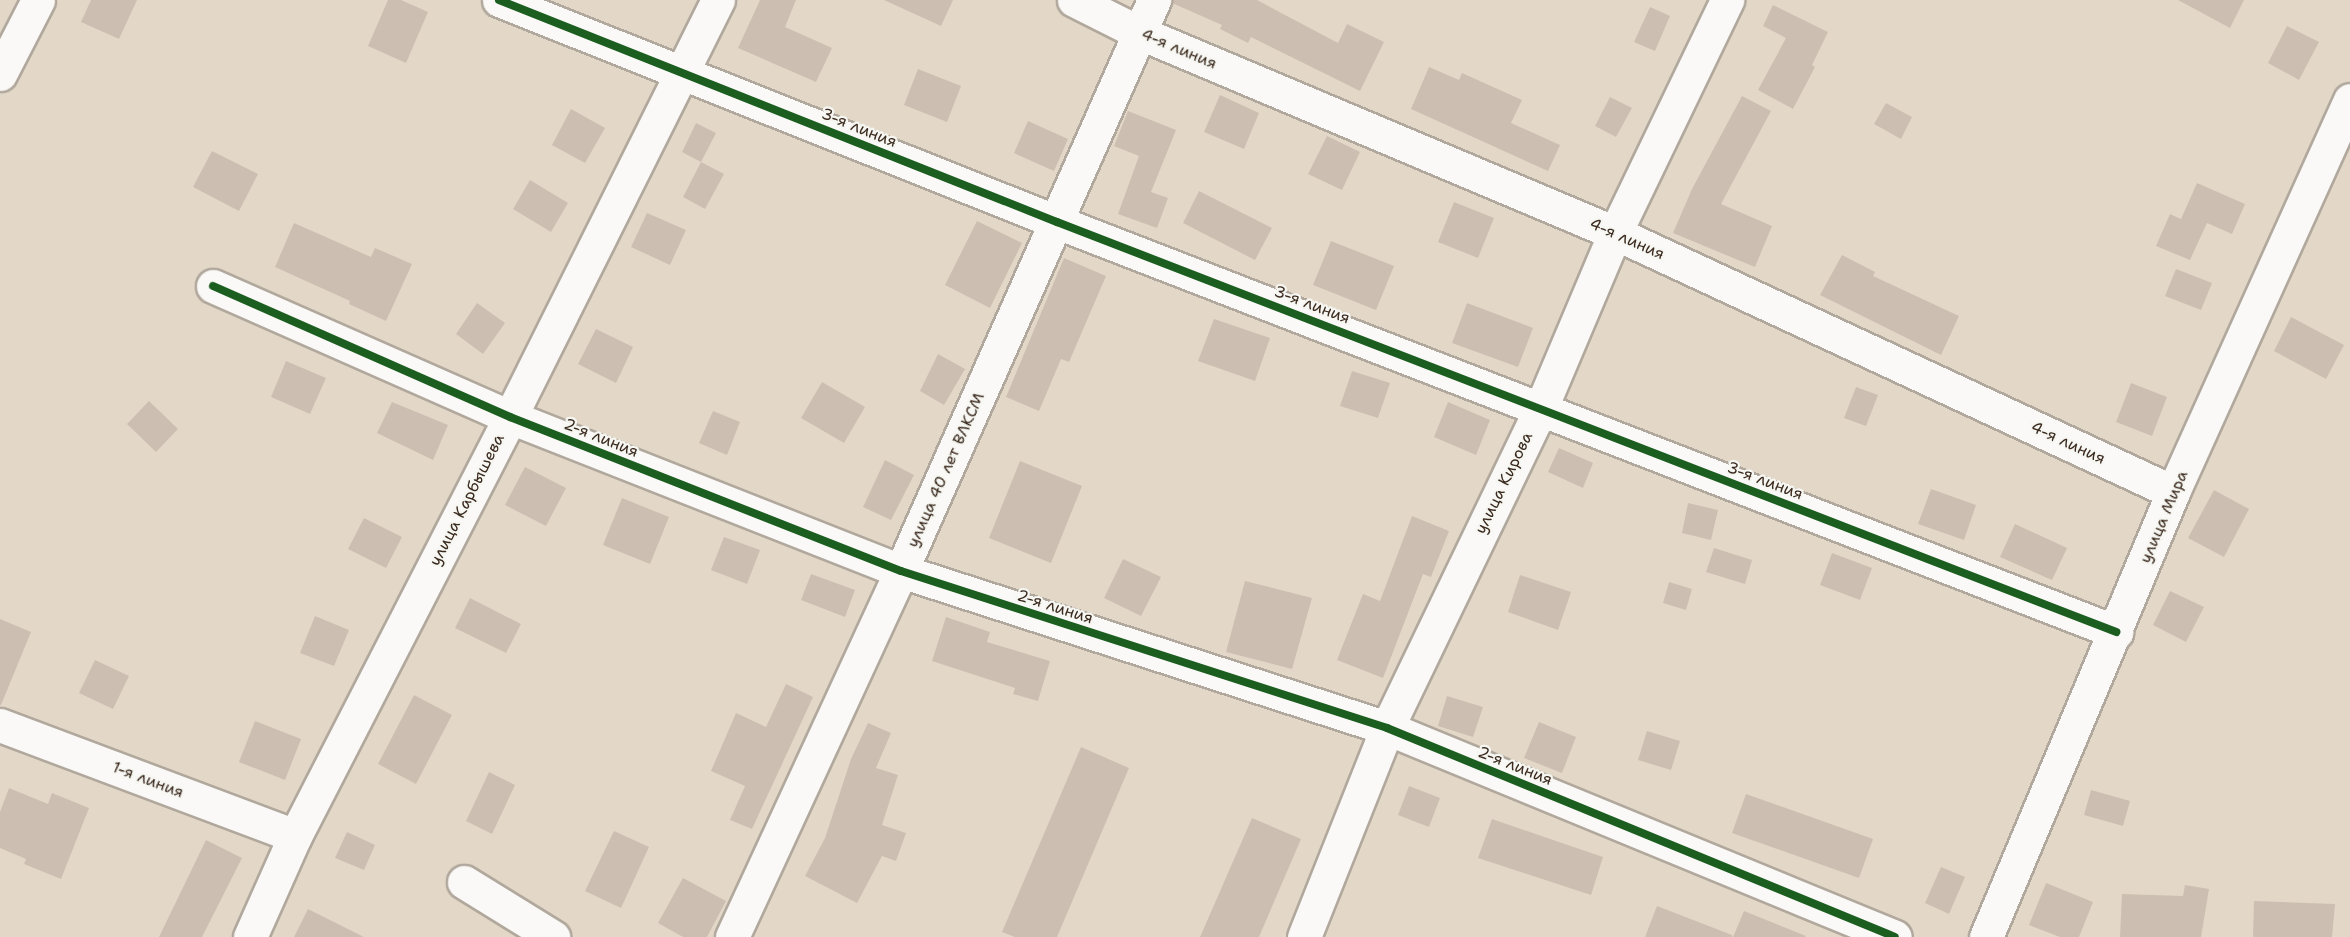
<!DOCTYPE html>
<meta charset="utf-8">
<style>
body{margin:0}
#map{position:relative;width:2350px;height:937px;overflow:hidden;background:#e3d8c7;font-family:"Shantell Sans",sans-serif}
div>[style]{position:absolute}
.building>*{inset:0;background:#cdbeb2}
.roads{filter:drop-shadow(2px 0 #b1a89d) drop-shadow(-2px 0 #b1a89d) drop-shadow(0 2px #b1a89d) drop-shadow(0 -2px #b1a89d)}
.minor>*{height:33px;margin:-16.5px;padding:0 16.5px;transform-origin:16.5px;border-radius:16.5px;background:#fbf9f7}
.major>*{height:33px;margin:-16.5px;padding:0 16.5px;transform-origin:16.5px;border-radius:16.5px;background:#fbf9f7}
.cycleway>*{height:8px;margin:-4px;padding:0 4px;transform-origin:4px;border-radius:4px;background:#1b5e20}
span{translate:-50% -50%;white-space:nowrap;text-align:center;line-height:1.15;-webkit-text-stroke:4.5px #f6f6f2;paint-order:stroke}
.street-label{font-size:16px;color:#3b2a1e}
</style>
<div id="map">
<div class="building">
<div style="clip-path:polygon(91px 0,137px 0,119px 39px,81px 22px)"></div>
<div style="clip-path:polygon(388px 0,401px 0,428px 12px,406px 63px,368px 46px)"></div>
<div style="clip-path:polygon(760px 0,796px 0,785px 27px,832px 48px,816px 82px,738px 48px)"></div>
<div style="clip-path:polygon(884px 0,953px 0,941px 26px)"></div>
<div style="clip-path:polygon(1172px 0,1257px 0,1338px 43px,1347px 24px,1384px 42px,1360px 91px,1251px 37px,1248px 43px,1220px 29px,1222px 25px,1172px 3px)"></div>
<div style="clip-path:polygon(2178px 0,2244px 0,2230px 28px)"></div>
<div style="clip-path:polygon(1773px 5px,1828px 32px,1812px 65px,1815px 67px,1793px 109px,1758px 90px,1786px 38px,1763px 26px)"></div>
<div style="clip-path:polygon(1650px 7px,1670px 16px,1655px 51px,1634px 42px)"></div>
<div style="clip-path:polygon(2287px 26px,2319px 42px,2299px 80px,2268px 63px)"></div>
<div style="clip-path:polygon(1429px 67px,1459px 80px,1462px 73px,1522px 100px,1511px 123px,1560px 145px,1548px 171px,1411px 109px)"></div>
<div style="clip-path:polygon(918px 69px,961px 86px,947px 122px,904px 105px)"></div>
<div style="clip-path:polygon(1220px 95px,1259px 113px,1244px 149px,1204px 132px)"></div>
<div style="clip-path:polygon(1742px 96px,1771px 111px,1721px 204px,1772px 226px,1755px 267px,1673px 233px,1692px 189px)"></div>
<div style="clip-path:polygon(1610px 97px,1632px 108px,1616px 137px,1595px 126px)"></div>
<div style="clip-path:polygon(1886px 103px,1912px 117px,1901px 139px,1874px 124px)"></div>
<div style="clip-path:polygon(571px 109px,605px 128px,585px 163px,552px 145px)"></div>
<div style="clip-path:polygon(1128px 111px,1176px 130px,1151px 192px,1168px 198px,1157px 228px,1118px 214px,1139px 156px,1114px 146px)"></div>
<div style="clip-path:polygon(1028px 121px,1068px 139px,1054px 171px,1014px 153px)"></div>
<div style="clip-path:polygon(696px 123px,716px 133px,701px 162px,682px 152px)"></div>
<div style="clip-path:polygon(1327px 136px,1360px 152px,1342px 190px,1308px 174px)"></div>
<div style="clip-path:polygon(212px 151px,258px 174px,239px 211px,193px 187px)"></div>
<div style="clip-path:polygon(701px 162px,724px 174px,705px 209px,683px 197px)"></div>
<div style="clip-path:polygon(530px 180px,568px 203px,551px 232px,513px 209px)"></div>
<div style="clip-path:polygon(2197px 183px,2245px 204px,2232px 234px,2207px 223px,2190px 260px,2156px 246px,2170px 214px,2181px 219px)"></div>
<div style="clip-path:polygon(1199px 191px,1272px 228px,1255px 260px,1183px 223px)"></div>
<div style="clip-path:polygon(1454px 202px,1494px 218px,1478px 258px,1438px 242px)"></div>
<div style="clip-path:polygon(647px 213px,686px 230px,670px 265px,631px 247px)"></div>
<div style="clip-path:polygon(977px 221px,1022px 243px,990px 308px,945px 285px)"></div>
<div style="clip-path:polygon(294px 223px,371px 257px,375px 248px,412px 264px,386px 321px,349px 304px,350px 301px,275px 267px)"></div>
<div style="clip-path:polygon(1331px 241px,1394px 266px,1376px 310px,1313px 285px)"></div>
<div style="clip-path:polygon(1842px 255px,1875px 272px,1873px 276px,1959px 316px,1941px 355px,1820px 295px)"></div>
<div style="clip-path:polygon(1064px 258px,1106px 276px,1069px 362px,1061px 359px,1039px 411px,1006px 397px)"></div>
<div style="clip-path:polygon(2176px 269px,2212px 283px,2201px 310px,2165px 296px)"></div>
<div style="clip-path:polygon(477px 303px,505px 323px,483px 354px,456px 334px)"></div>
<div style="clip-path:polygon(1467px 303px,1533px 328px,1518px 367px,1452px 343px)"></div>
<div style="clip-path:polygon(2291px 317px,2344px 345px,2326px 379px,2274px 351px)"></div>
<div style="clip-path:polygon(1214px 319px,1270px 338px,1255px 381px,1198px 361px)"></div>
<div style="clip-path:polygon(596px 329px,633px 347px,616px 383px,578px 364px)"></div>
<div style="clip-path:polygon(938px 354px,965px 369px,944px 405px,920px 391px)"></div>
<div style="clip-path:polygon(286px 361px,326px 378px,310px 414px,271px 397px)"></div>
<div style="clip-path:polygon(1352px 371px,1390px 383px,1378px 418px,1340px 406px)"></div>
<div style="clip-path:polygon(822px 382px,865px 407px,844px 443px,801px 418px)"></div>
<div style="clip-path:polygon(2131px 383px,2167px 397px,2152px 436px,2116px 422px)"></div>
<div style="clip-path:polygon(1856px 387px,1878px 395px,1866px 426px,1844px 418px)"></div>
<div style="clip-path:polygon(149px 401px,178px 429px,156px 452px,127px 424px)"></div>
<div style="clip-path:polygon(392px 402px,448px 425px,433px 460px,377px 433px)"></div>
<div style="clip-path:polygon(1448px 402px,1490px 420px,1476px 455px,1434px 437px)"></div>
<div style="clip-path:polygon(713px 411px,740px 422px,727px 455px,699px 443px)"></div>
<div style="clip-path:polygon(1559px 448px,1593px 463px,1583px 488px,1548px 472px)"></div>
<div style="clip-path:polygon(885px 460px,914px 475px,891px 520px,863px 507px)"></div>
<div style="clip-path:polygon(1020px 461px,1082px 486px,1051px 563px,989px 538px)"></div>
<div style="clip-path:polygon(525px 467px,566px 488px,546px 526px,505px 505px)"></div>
<div style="clip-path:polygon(1931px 489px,1976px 505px,1964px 540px,1918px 524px)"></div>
<div style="clip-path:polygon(2214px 490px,2249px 509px,2224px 557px,2188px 538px)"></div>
<div style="clip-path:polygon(622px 498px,669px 517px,650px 564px,603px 545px)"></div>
<div style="clip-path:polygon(1688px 503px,1718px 510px,1711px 540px,1682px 533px)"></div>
<div style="clip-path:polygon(1412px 516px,1449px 531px,1431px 577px,1423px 574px,1383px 678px,1337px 660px,1363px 594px,1380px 601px)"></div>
<div style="clip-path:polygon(364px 518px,402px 537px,386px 568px,348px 549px)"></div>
<div style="clip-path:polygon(2015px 524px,2067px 548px,2052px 580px,2000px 557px)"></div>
<div style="clip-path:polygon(724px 537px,760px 550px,747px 584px,711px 570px)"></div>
<div style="clip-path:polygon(1714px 548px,1752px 560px,1745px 584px,1706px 572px)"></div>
<div style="clip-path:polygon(1832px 553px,1872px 568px,1860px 600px,1820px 585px)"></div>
<div style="clip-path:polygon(1123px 559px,1161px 577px,1141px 616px,1104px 598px)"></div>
<div style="clip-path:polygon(811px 574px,855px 590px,845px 617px,801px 600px)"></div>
<div style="clip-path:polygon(1520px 575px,1571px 592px,1558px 630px,1508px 612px)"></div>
<div style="clip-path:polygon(1245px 581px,1312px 598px,1292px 669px,1226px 652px)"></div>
<div style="clip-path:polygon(1669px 582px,1692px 589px,1686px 610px,1663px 603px)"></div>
<div style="clip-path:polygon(2170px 591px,2204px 607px,2186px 642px,2153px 625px)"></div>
<div style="clip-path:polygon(470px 598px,521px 624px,506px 653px,455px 628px)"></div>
<div style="clip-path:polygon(315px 616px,349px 630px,334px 666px,300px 653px)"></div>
<div style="clip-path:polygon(946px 617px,990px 632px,987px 642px,1050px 661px,1038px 701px,1013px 694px,1015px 688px,932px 661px)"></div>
<div style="clip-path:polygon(0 619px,31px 632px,1px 705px,0 705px)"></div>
<div style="clip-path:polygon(95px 660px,129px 676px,113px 709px,79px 693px)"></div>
<div style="clip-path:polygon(786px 684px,813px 697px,752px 829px,730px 820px,745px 786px,711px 771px,736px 713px,766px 727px)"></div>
<div style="clip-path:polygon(414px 695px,452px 715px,416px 784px,378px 764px)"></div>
<div style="clip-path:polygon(1447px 696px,1483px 707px,1473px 737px,1438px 726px)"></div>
<div style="clip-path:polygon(255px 721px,301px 739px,285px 780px,239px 762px)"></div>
<div style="clip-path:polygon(1539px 722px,1576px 737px,1562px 773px,1524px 758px)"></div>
<div style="clip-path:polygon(868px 723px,891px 733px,876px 768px,898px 775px,882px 825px,906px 833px,896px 861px,882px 856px,857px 903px,805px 876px,825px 838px,851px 759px)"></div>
<div style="clip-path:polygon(1647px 731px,1680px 741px,1671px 770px,1638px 760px)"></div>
<div style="clip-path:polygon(1081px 747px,1129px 768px,1057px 937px,1015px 937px,1002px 932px)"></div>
<div style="clip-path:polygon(489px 772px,515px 785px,492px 834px,466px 821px)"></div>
<div style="clip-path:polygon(1409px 786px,1440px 798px,1429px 827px,1398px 815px)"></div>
<div style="clip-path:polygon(9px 788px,48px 804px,52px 793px,89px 808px,61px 879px,24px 864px,26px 859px,0 848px,0 812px)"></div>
<div style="clip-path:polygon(2091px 790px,2130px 801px,2123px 826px,2084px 815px)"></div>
<div style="clip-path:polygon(1746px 794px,1873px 839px,1859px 878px,1732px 833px)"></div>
<div style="clip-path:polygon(1252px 818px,1301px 839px,1259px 937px,1200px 937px)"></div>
<div style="clip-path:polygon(1492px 819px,1603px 857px,1591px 895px,1478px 858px)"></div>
<div style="clip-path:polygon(614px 831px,649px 847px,621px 908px,585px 891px)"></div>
<div style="clip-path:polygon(347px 832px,375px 845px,364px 870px,335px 858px)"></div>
<div style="clip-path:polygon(206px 840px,242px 858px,202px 937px,159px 937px)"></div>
<div style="clip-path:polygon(1941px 867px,1965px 877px,1949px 914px,1925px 903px)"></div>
<div style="clip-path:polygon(683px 878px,726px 901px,707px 937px,683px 937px,658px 923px)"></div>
<div style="clip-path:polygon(2046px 883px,2093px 902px,2079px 937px,2060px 937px,2029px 925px)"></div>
<div style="clip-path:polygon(2185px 885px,2209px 889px,2201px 937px,2120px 937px,2122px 894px,2183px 896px)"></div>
<div style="clip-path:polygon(2254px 901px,2335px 904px,2332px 937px,2253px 937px)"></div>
<div style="clip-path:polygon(1657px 906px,1732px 935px,1732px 937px,1645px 937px)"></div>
<div style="clip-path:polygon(308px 909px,364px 937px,294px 937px)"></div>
<div style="clip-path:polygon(1744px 911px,1806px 936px,1805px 937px,1733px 937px)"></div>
</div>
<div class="roads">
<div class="minor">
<div style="left:499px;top:0;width:601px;rotate:21.7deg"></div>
<div style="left:1057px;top:222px;width:1136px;rotate:21.16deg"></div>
<div style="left:1074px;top:0;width:72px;rotate:26.6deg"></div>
<div style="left:1138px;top:32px;width:518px;rotate:22.85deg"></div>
<div style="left:1615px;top:233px;width:615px;rotate:24.9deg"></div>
<div style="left:0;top:74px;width:83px;rotate:-62.8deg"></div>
<div style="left:213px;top:286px;width:325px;rotate:23.8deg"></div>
<div style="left:510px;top:417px;width:420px;rotate:21.5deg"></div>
<div style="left:901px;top:571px;width:511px;rotate:17.9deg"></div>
<div style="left:1387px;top:728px;width:549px;rotate:22.36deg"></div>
<div style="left:0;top:725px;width:315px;rotate:20.6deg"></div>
<div style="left:464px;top:882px;width:105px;rotate:31.7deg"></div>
<div style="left:250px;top:937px;width:111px;rotate:-66deg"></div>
<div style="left:295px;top:836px;width:471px;rotate:-62.8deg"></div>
<div style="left:510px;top:417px;width:466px;rotate:-63.5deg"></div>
<div style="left:732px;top:937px;width:403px;rotate:-65.2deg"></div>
<div style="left:901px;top:571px;width:625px;rotate:-66.1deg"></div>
<div style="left:1304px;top:937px;width:225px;rotate:-68.3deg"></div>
<div style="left:1387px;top:728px;width:355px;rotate:-64.3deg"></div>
<div style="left:1541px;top:408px;width:190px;rotate:-67.1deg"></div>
<div style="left:1615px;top:233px;width:259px;rotate:-64.3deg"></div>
</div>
<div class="major">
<div style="left:1986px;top:937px;width:483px;rotate:-67.2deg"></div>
<div style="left:2173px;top:492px;width:430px;rotate:-65.7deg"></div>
</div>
</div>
<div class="cycleway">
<div style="left:499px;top:0;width:601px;rotate:21.7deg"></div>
<div style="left:1057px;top:222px;width:1136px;rotate:21.16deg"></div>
<div style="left:213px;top:286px;width:325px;rotate:23.8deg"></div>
<div style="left:510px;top:417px;width:420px;rotate:21.5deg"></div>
<div style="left:901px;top:571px;width:511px;rotate:17.9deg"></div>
<div style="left:1387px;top:728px;width:549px;rotate:22.36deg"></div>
</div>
<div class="street-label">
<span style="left:1179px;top:49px;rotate:23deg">4-я линия</span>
<span style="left:859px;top:128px;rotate:22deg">3-я линия</span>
<span style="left:1627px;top:239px;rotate:24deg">4-я линия</span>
<span style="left:1312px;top:305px;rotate:21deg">3-я линия</span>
<span style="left:601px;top:438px;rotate:22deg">2-я линия</span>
<span style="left:2068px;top:443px;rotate:25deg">4-я линия</span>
<span style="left:946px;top:470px;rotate:-66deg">улица 40 лет ВЛКСМ</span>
<span style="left:1765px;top:481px;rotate:21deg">3-я линия</span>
<span style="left:1504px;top:483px;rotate:-64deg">улица Кирова</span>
<span style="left:467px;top:500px;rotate:-63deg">улица Карбышева</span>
<span style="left:2164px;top:517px;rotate:-67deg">улица Мира</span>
<span style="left:1055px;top:607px;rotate:18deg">2-я линия</span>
<span style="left:1515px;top:766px;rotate:22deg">2-я линия</span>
<span style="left:148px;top:780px;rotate:21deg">1-я линия</span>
</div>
</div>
